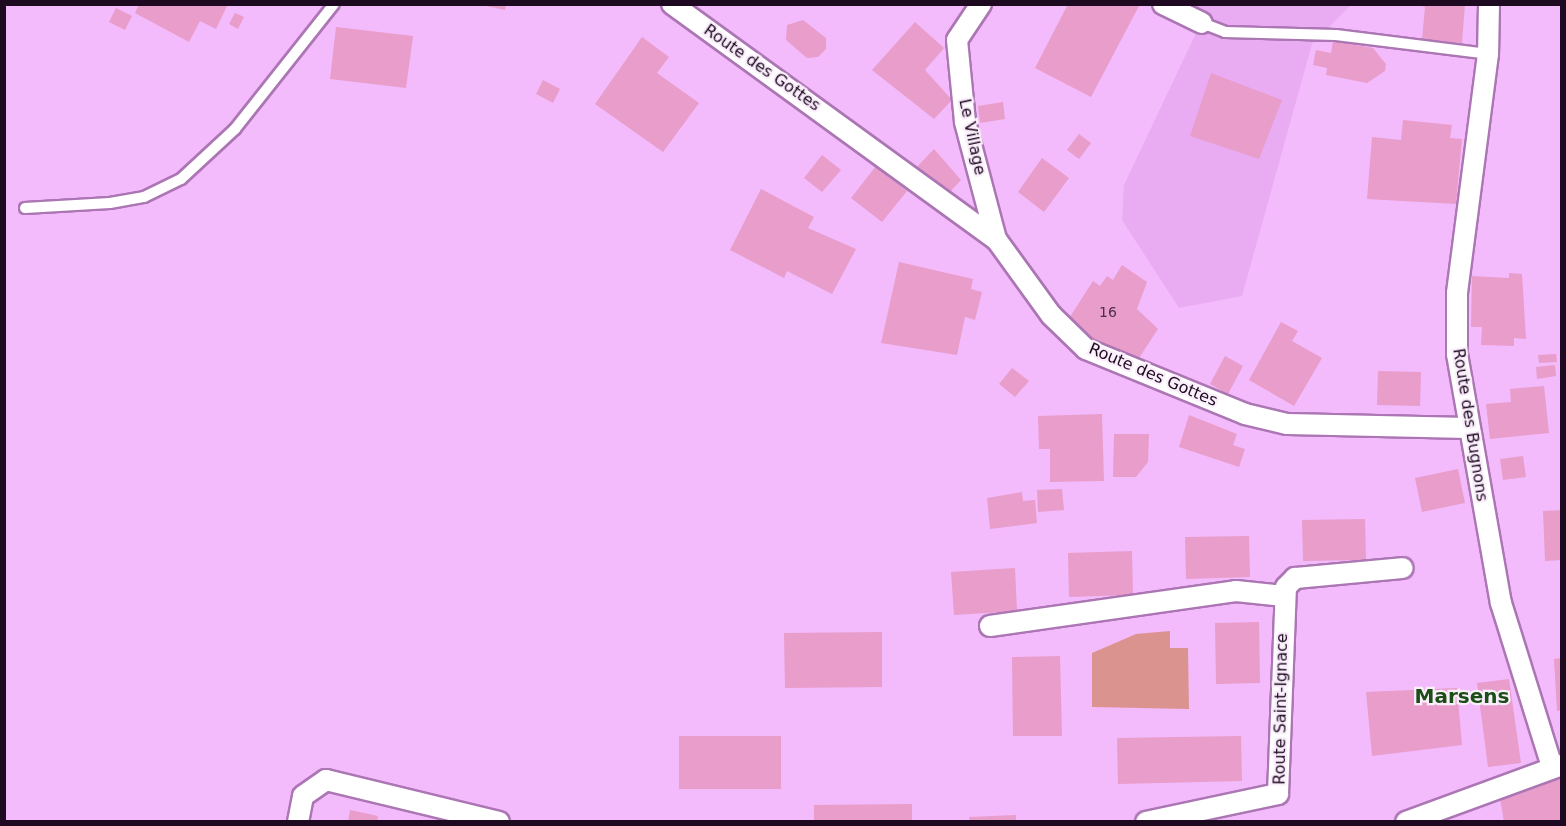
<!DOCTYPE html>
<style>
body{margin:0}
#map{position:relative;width:1566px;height:826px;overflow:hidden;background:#f3bbfb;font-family:"DejaVu Sans",sans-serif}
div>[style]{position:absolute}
.built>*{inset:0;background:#e9acf2}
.green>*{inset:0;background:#db9390}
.building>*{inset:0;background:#e89dcb}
.roads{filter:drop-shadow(2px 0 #ab76b3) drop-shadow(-2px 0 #ab76b3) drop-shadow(0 2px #ab76b3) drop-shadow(0 -2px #ab76b3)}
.service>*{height:10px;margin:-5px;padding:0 5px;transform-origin:5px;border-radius:5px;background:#fff}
.minor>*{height:20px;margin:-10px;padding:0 10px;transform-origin:10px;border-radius:10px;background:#fff}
span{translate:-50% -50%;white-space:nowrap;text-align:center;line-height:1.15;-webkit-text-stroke:4.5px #faeefb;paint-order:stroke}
.number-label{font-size:14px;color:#502e4b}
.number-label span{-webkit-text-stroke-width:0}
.street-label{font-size:16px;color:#1d0920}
.quarter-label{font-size:20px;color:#1b4d17;font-weight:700}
.frame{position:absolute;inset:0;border:6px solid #1d0920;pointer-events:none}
</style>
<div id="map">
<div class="built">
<div style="clip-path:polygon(1159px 5px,1351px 5px,1312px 44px,1242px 296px,1179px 308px,1122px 220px,1124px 185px,1197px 31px)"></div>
</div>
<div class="green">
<div style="clip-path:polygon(1170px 631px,1170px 648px,1188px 648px,1189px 709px,1092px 707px,1092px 653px,1136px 634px)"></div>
</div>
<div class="building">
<div style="clip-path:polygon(139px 4px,224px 4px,227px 6px,216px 29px,200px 21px,189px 42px,135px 13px)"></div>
<div style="clip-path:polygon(477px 4px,506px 4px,505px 10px)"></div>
<div style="clip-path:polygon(1068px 4px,1140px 4px,1091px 97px,1035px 68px)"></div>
<div style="clip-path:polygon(1465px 4px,1462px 43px,1422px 40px,1425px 7px,1416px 4px)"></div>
<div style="clip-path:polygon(116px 8px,132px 16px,125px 30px,109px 22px)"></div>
<div style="clip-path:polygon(235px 13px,244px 17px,238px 29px,229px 24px)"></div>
<div style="clip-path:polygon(803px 20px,826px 38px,826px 49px,818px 57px,807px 58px,786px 40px,787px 25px)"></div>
<div style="clip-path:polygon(915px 22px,944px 48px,925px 70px,952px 100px,934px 119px,872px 70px)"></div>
<div style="clip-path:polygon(336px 27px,413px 36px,406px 88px,330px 79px)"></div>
<div style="clip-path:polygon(642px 37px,669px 57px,657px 73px,699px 103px,663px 152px,595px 104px)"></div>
<div style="clip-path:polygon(1333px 41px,1373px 48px,1386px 64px,1385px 71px,1367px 83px,1326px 75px,1327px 68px,1313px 65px,1316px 50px,1331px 53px)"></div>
<div style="clip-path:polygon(1211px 73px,1282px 100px,1259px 159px,1190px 136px)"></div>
<div style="clip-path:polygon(543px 80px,560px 89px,553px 103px,536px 94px)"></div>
<div style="clip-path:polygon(1003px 102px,1005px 119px,980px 123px,978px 106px)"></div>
<div style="clip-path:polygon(1403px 120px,1452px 125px,1450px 138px,1462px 139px,1456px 204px,1367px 199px,1372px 137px,1401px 140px)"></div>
<div style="clip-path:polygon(1079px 134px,1091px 143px,1079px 159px,1067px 150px)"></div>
<div style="clip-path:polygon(934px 149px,961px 180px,945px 197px,915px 169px)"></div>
<div style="clip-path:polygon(822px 155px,841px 170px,822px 192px,804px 178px)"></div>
<div style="clip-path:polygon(1042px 158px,1069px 178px,1044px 212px,1018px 192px)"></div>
<div style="clip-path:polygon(876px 166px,907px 191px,882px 222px,851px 198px)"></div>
<div style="clip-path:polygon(761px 189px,814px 217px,808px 228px,856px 249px,832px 294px,787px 271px,784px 278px,730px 250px)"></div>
<div style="clip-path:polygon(899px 262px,973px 279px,971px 289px,982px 292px,975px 320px,965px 317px,957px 355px,881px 343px)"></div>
<div style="clip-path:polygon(1122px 265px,1147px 282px,1137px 309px,1158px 329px,1135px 364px,1066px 323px,1093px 281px,1100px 286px,1107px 276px,1113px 280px)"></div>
<div style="clip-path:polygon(1509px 273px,1522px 274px,1526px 339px,1514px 338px,1514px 346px,1481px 345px,1482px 327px,1471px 327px,1472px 276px,1509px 278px)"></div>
<div style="clip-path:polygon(1281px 322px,1298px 331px,1292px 341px,1322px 358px,1294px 406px,1249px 380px)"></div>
<div style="clip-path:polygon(1556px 354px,1557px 362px,1539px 363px,1538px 355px)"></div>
<div style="clip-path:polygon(1225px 356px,1243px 366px,1228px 394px,1210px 384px)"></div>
<div style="clip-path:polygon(1555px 365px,1556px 376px,1537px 379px,1536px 367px)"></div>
<div style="clip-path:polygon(1012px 368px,1029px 381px,1015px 397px,999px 384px)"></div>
<div style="clip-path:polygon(1378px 371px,1421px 372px,1420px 406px,1377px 405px)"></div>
<div style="clip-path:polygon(1544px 386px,1549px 433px,1490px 439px,1486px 404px,1511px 402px,1510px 389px)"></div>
<div style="clip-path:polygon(1102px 414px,1104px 481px,1050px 482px,1050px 449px,1039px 449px,1038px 416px)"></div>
<div style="clip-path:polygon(1189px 415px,1237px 434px,1233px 445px,1245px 449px,1239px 467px,1179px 447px)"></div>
<div style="clip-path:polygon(1114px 434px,1149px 434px,1148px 462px,1136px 477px,1113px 477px)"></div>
<div style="clip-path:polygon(1523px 456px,1526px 477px,1503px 480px,1500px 459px)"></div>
<div style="clip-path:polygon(1458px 469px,1465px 503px,1422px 512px,1415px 478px)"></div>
<div style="clip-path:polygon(1062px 489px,1064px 510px,1038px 512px,1037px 490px)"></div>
<div style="clip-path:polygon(1022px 492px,1023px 501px,1035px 500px,1037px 523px,990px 529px,987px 498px)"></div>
<div style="clip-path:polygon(1562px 510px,1562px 560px,1545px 561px,1543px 511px)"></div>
<div style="clip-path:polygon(1365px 519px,1366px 560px,1303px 561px,1302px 520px)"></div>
<div style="clip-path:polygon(1249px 536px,1250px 577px,1186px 579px,1185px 537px)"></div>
<div style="clip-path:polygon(1132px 551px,1133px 595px,1069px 597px,1068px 553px)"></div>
<div style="clip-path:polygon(1015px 568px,1017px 611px,954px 615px,951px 572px)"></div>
<div style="clip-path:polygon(1259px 622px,1260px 683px,1216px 684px,1215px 623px)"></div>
<div style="clip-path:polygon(882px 632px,882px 687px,785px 688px,784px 633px)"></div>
<div style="clip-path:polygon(1060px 656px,1062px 736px,1013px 736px,1012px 657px)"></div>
<div style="clip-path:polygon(1562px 658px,1562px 710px,1557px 711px,1554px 659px)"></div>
<div style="clip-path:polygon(1509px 679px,1521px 763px,1488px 767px,1477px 683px)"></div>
<div style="clip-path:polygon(1457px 688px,1462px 745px,1372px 756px,1366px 692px)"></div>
<div style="clip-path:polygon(679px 736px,781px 736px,781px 789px,679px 789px)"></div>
<div style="clip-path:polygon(1241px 736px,1242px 781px,1118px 784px,1117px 738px)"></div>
<div style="clip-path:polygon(1562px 776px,1562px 822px,1504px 822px,1500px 798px)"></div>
<div style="clip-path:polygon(912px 804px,912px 822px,814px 822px,814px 805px)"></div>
<div style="clip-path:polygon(350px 810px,378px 816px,377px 822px,348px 822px)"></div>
<div style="clip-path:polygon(1016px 815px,1016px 822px,970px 822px,969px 817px)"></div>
</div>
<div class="roads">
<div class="service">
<div style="left:1202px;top:23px;width:25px;rotate:21deg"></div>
<div style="left:1225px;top:32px;width:111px;rotate:1.5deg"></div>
<div style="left:1336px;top:35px;width:153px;rotate:7.1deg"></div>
<div style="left:25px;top:208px;width:85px;rotate:-3.4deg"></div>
<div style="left:110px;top:203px;width:35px;rotate:-10deg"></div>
<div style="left:144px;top:197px;width:41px;rotate:-25.9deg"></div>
<div style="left:181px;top:179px;width:74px;rotate:-42.8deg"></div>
<div style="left:235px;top:129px;width:159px;rotate:-51.6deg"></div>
</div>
<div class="minor">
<div style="left:672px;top:4px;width:400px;rotate:36deg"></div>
<div style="left:996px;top:239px;width:94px;rotate:54.1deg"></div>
<div style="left:1051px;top:315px;width:49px;rotate:44.2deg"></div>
<div style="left:1086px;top:349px;width:172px;rotate:22.2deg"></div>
<div style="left:1245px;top:414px;width:43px;rotate:13.4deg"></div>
<div style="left:1287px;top:424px;width:182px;rotate:1.3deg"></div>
<div style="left:981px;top:4px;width:43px;rotate:123.7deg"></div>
<div style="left:957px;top:40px;width:82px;rotate:84.4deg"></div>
<div style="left:965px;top:122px;width:121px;rotate:75.2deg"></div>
<div style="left:1163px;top:4px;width:43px;rotate:26deg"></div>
<div style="left:1489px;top:4px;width:50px;rotate:91.1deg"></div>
<div style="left:1488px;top:54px;width:241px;rotate:97.4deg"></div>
<div style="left:1457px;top:293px;width:61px;rotate:90deg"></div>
<div style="left:1457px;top:354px;width:253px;rotate:80deg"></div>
<div style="left:1501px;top:603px;width:172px;rotate:72.7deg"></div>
<div style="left:990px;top:626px;width:248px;rotate:-8.1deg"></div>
<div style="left:1236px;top:591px;width:48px;rotate:5.9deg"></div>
<div style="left:298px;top:822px;width:26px;rotate:-79deg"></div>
<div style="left:303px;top:796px;width:28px;rotate:-35deg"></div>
<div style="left:326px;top:780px;width:178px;rotate:13.6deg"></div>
<div style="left:1146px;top:822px;width:135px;rotate:-12deg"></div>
<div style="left:1278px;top:794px;width:207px;rotate:-87.8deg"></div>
<div style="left:1286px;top:587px;width:13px;rotate:-45deg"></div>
<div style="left:1295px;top:578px;width:108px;rotate:-5.3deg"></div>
<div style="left:1406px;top:822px;width:166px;rotate:-20.1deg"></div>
</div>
</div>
<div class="number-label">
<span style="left:1108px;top:312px">16</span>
</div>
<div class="street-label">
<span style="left:762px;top:68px;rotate:35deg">Route des Gottes</span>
<span style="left:972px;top:137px;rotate:78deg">Le Village</span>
<span style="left:1153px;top:375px;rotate:23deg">Route des Gottes</span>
<span style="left:1470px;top:425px;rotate:81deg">Route des Bugnons</span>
<span style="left:1281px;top:709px;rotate:-89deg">Route Saint-Ignace</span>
</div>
<div class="quarter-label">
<span style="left:1462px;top:696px">Marsens</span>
</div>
<div class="frame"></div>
</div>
